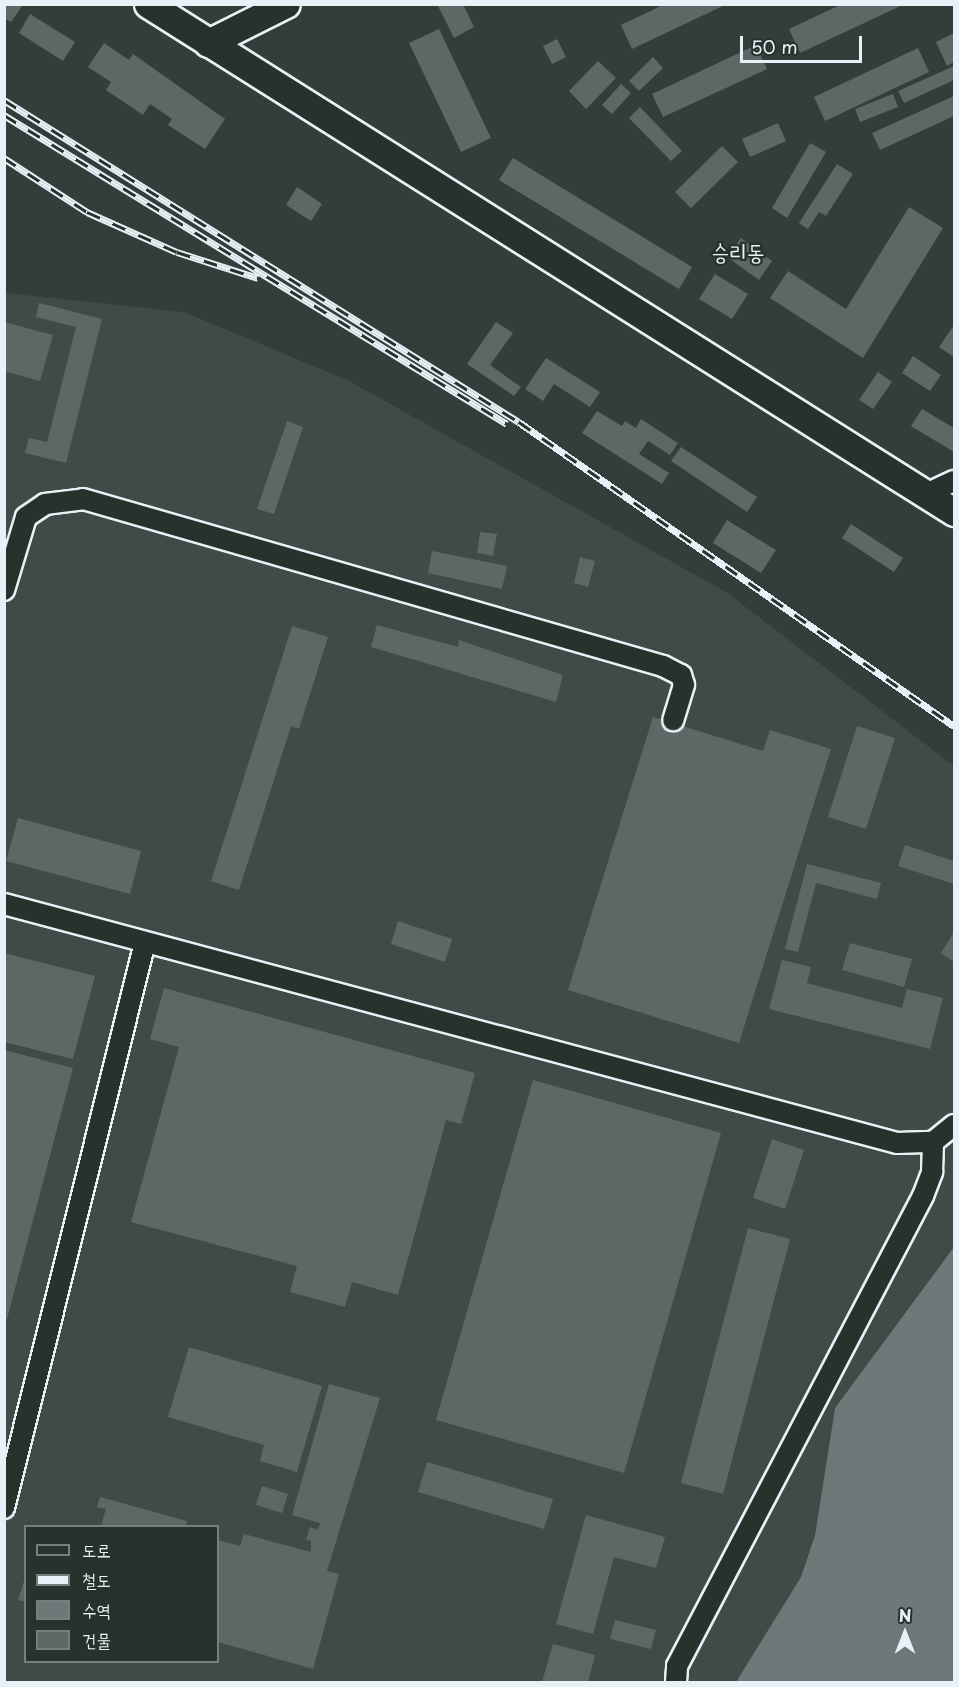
<!DOCTYPE html>
<meta charset="utf-8">
<style>
body{margin:0}
#map{position:relative;width:959px;height:1687px;overflow:hidden;background:#323e39;font-family:"Playpen Sans","Poor Story",sans-serif}
div>[style]{position:absolute}
.built>*{inset:0;background:#3f4b46}
.water>*{inset:0;background:#6d7978}
.building>*{inset:0;background:#5c6865}
.roads{filter:drop-shadow(2px 0 #e8f1f8) drop-shadow(-2px 0 #e8f1f8) drop-shadow(0 2px #e8f1f8) drop-shadow(0 -2px #e8f1f8)}
.street>*{height:20px;margin:-10px;padding:0 10px;transform-origin:10px;border-radius:10px;background:#26332d}
.secondary>*{height:27px;margin:-13.5px;padding:0 13.5px;transform-origin:13.5px;border-radius:13.5px;background:#26332d}
.rail>*{height:7px;margin-top:-3.5px;transform-origin:0;background:repeating-linear-gradient(90deg,#26332d 0 14px,#e8f1f8 0 28px);box-sizing:border-box;border-block:2px solid #e8f1f8}
span{translate:-50% -50%;white-space:nowrap;text-align:center;line-height:1.15;-webkit-text-stroke:4.5px #26332d;paint-order:stroke}
.quarter-label{font-size:22px;color:#e8f1f8}
.frame{position:absolute;inset:0;border:6px solid #e8f1f8;pointer-events:none}
.legend{position:absolute;left:24px;top:1525px;width:195px;height:138px;box-sizing:border-box;background:#26332d;border:2px solid #747f7e;margin:0;padding:8px 10px;list-style:none;font-size:18px;color:#e8f1f8}
.legend li{display:flex;align-items:center;gap:12px;height:30px}
.legend b{width:30px;border:2px solid #747f7e}
.north{position:absolute;left:875px;top:1603px;width:60px;height:60px;-webkit-text-stroke:4px #26332d;paint-order:stroke;rotate:0deg;font-size:16px;font-weight:700;line-height:24px;text-align:center;color:#e8f1f8}
.north::after{content:'';display:block;margin:auto;width:21px;height:27px;background:#e8f1f8;clip-path:polygon(50% 0,100% 100%,50% 72%,0 100%)}
.scale{position:absolute;left:740px;top:36px;width:122px;height:27px;box-sizing:border-box;border:3px solid #e8f1f8;border-top:0;padding-left:8px;font-size:18px;line-height:21px;white-space:nowrap;color:#e8f1f8;-webkit-text-stroke:4px #26332d;paint-order:stroke}
</style>
<div id="map">
<div class="built">
<div style="clip-path:polygon(evenodd,5px 293px,184px 312px,349px 381px,726px 592px,954px 766px,954px 1247px,835px 1408px,815px 1535px,801px 1577px,736px 1682px,5px 1682px,5px 293px,26px 1526px,218px 1526px,218px 1662px,26px 1662px,26px 1526px)"></div>
</div>
<div class="water">
<div style="clip-path:polygon(954px 1247px,954px 1682px,736px 1682px,801px 1577px,815px 1535px,835px 1408px)"></div>
</div>
<div class="building">
<div style="clip-path:polygon(4px 4px,22px 6px,11px 22px,4px 18px)"></div>
<div style="clip-path:polygon(437px 4px,463px 4px,474px 27px,454px 38px)"></div>
<div style="clip-path:polygon(665px 4px,727px 4px,632px 49px,621px 25px)"></div>
<div style="clip-path:polygon(842px 4px,905px 4px,800px 53px,789px 29px)"></div>
<div style="clip-path:polygon(30px 14px,75px 42px,63px 61px,19px 33px)"></div>
<div style="clip-path:polygon(439px 29px,491px 138px,461px 152px,409px 43px)"></div>
<div style="clip-path:polygon(954px 33px,954px 62px,947px 66px,936px 42px)"></div>
<div style="clip-path:polygon(557px 39px,566px 57px,552px 64px,543px 46px)"></div>
<div style="clip-path:polygon(104px 43px,129px 60px,133px 54px,225px 119px,205px 149px,168px 125px,172px 119px,150px 104px,143px 115px,106px 90px,111px 82px,88px 67px)"></div>
<div style="clip-path:polygon(756px 45px,767px 69px,663px 117px,652px 94px)"></div>
<div style="clip-path:polygon(918px 48px,929px 72px,825px 121px,814px 97px)"></div>
<div style="clip-path:polygon(653px 57px,663px 68px,639px 91px,629px 81px)"></div>
<div style="clip-path:polygon(598px 61px,616px 78px,586px 109px,569px 91px)"></div>
<div style="clip-path:polygon(954px 66px,954px 80px,904px 103px,898px 91px)"></div>
<div style="clip-path:polygon(621px 84px,631px 93px,612px 114px,602px 105px)"></div>
<div style="clip-path:polygon(893px 94px,898px 107px,860px 122px,855px 109px)"></div>
<div style="clip-path:polygon(954px 96px,954px 116px,880px 150px,872px 133px)"></div>
<div style="clip-path:polygon(640px 107px,682px 151px,671px 161px,629px 118px)"></div>
<div style="clip-path:polygon(778px 123px,786px 141px,750px 157px,742px 139px)"></div>
<div style="clip-path:polygon(810px 143px,826px 152px,787px 218px,772px 208px)"></div>
<div style="clip-path:polygon(722px 146px,738px 162px,691px 208px,675px 192px)"></div>
<div style="clip-path:polygon(513px 158px,692px 267px,679px 289px,499px 180px)"></div>
<div style="clip-path:polygon(837px 164px,853px 174px,826px 216px,819px 212px,808px 229px,799px 223px)"></div>
<div style="clip-path:polygon(297px 187px,322px 204px,311px 221px,286px 205px)"></div>
<div style="clip-path:polygon(909px 207px,943px 228px,863px 358px,770px 298px,788px 271px,846px 309px)"></div>
<div style="clip-path:polygon(741px 238px,772px 261px,759px 280px,727px 257px)"></div>
<div style="clip-path:polygon(715px 274px,748px 294px,732px 319px,699px 299px)"></div>
<div style="clip-path:polygon(39px 303px,102px 319px,66px 463px,25px 453px,29px 438px,47px 442px,76px 327px,36px 317px)"></div>
<div style="clip-path:polygon(4px 322px,53px 335px,40px 381px,4px 371px)"></div>
<div style="clip-path:polygon(496px 322px,513px 333px,490px 365px,521px 387px,514px 396px,467px 364px)"></div>
<div style="clip-path:polygon(954px 325px,954px 357px,939px 347px)"></div>
<div style="clip-path:polygon(913px 356px,941px 375px,930px 391px,902px 373px)"></div>
<div style="clip-path:polygon(546px 358px,600px 392px,590px 407px,554px 384px,543px 401px,525px 389px)"></div>
<div style="clip-path:polygon(878px 372px,892px 382px,873px 409px,859px 400px)"></div>
<div style="clip-path:polygon(922px 409px,954px 428px,954px 452px,911px 426px)"></div>
<div style="clip-path:polygon(597px 411px,622px 426px,625px 421px,636px 428px,641px 419px,678px 443px,670px 455px,648px 441px,639px 454px,669px 473px,662px 484px,582px 433px)"></div>
<div style="clip-path:polygon(287px 421px,303px 427px,274px 514px,257px 509px)"></div>
<div style="clip-path:polygon(681px 447px,757px 497px,747px 512px,671px 461px)"></div>
<div style="clip-path:polygon(727px 520px,776px 550px,761px 573px,713px 543px)"></div>
<div style="clip-path:polygon(851px 524px,903px 558px,894px 572px,842px 538px)"></div>
<div style="clip-path:polygon(480px 532px,497px 534px,493px 556px,477px 553px)"></div>
<div style="clip-path:polygon(432px 551px,507px 566px,502px 589px,428px 573px)"></div>
<div style="clip-path:polygon(580px 557px,595px 561px,588px 587px,574px 583px)"></div>
<div style="clip-path:polygon(377px 625px,458px 647px,459px 640px,563px 675px,556px 702px,371px 647px)"></div>
<div style="clip-path:polygon(292px 626px,328px 637px,299px 729px,291px 726px,239px 890px,211px 881px)"></div>
<div style="clip-path:polygon(653px 717px,763px 751px,770px 730px,831px 749px,739px 1043px,568px 990px)"></div>
<div style="clip-path:polygon(857px 726px,895px 738px,866px 829px,828px 817px)"></div>
<div style="clip-path:polygon(18px 818px,141px 851px,130px 894px,6px 861px)"></div>
<div style="clip-path:polygon(905px 845px,954px 861px,954px 884px,898px 866px)"></div>
<div style="clip-path:polygon(807px 864px,881px 883px,877px 899px,816px 883px,798px 952px,785px 949px)"></div>
<div style="clip-path:polygon(398px 921px,452px 939px,445px 962px,391px 944px)"></div>
<div style="clip-path:polygon(954px 932px,954px 962px,941px 953px)"></div>
<div style="clip-path:polygon(850px 943px,912px 959px,904px 987px,842px 970px)"></div>
<div style="clip-path:polygon(4px 953px,95px 976px,73px 1059px,4px 1042px)"></div>
<div style="clip-path:polygon(782px 960px,811px 967px,807px 983px,902px 1008px,907px 989px,943px 998px,930px 1049px,769px 1009px)"></div>
<div style="clip-path:polygon(164px 988px,475px 1073px,461px 1124px,446px 1120px,398px 1295px,352px 1282px,345px 1307px,290px 1292px,297px 1266px,131px 1222px,179px 1047px,150px 1039px)"></div>
<div style="clip-path:polygon(4px 1050px,73px 1068px,7px 1319px,4px 1319px)"></div>
<div style="clip-path:polygon(533px 1080px,721px 1133px,624px 1473px,436px 1420px)"></div>
<div style="clip-path:polygon(772px 1139px,804px 1150px,785px 1209px,753px 1198px)"></div>
<div style="clip-path:polygon(748px 1228px,790px 1239px,723px 1494px,681px 1483px)"></div>
<div style="clip-path:polygon(189px 1347px,322px 1386px,297px 1472px,260px 1461px,264px 1445px,168px 1417px)"></div>
<div style="clip-path:polygon(329px 1384px,380px 1398px,327px 1571px,339px 1574px,313px 1669px,218px 1642px,218px 1540px,240px 1546px,244px 1534px,311px 1552px,311px 1541px,306px 1540px,310px 1527px,318px 1530px,320px 1523px,292px 1515px)"></div>
<div style="clip-path:polygon(427px 1462px,553px 1499px,544px 1529px,418px 1492px)"></div>
<div style="clip-path:polygon(262px 1486px,288px 1494px,282px 1513px,256px 1505px)"></div>
<div style="clip-path:polygon(100px 1497px,187px 1521px,186px 1526px,101px 1526px,106px 1509px,97px 1507px)"></div>
<div style="clip-path:polygon(586px 1515px,665px 1537px,656px 1568px,614px 1557px,593px 1634px,556px 1624px)"></div>
<div style="clip-path:polygon(25px 1578px,26px 1578px,26px 1602px,18px 1600px)"></div>
<div style="clip-path:polygon(615px 1620px,656px 1630px,651px 1649px,610px 1639px)"></div>
<div style="clip-path:polygon(553px 1644px,595px 1655px,588px 1682px,542px 1682px)"></div>
</div>
<div class="roads">
<div class="street">
<div style="left:926px;top:494px;width:31px;rotate:-25deg"></div>
<div style="left:4px;top:590px;width:76px;rotate:-73.2deg"></div>
<div style="left:26px;top:517px;width:23px;rotate:-34deg"></div>
<div style="left:45px;top:504px;width:38px;rotate:-7deg"></div>
<div style="left:83px;top:499px;width:604px;rotate:16.06deg"></div>
<div style="left:663px;top:666px;width:20px;rotate:27deg"></div>
<div style="left:681px;top:675px;width:10px;rotate:73deg"></div>
<div style="left:684px;top:685px;width:37px;rotate:107deg"></div>
<div style="left:4px;top:904px;width:924px;rotate:14.98deg"></div>
<div style="left:897px;top:1143px;width:36px;rotate:-2deg"></div>
<div style="left:933px;top:1142px;width:27px;rotate:-39deg"></div>
<div style="left:4px;top:1508px;width:583px;rotate:-76.01deg"></div>
<div style="left:676px;top:1682px;width:16px;rotate:-86deg"></div>
<div style="left:677px;top:1666px;width:530px;rotate:-62.37deg"></div>
<div style="left:923px;top:1196px;width:26px;rotate:-69deg"></div>
<div style="left:932px;top:1172px;width:30px;rotate:-88deg"></div>
</div>
<div class="secondary">
<div style="left:148px;top:4px;width:953px;rotate:32.22deg"></div>
<div style="left:208px;top:43px;width:87px;rotate:-26.6deg"></div>
</div>
</div>
<div class="rail">
<div style="left:4px;top:100px;width:607px;rotate:32.02deg"></div>
<div style="left:519px;top:422px;width:531px;rotate:34.95deg"></div>
<div style="left:4px;top:115px;width:590px;rotate:31.56deg"></div>
<div style="left:4px;top:158px;width:99px;rotate:33deg"></div>
<div style="left:87px;top:212px;width:98px;rotate:24deg"></div>
<div style="left:177px;top:252px;width:85px;rotate:17.8deg"></div>
</div>
<div class="quarter-label">
<span style="left:738px;top:251px">승리동</span>
</div>
<div class="frame"></div>
<ul class="legend">
<li><b style="height:8px;background:#26332d"></b>도로</li>
<li><b style="height:8px;background:#e8f1f8"></b>철도</li>
<li><b style="height:16px;background:#6d7978"></b>수역</li>
<li><b style="height:16px;background:#5c6865"></b>건물</li>
</ul>
<div class="north">N</div>
<div class="scale">50 m</div>
</div>
